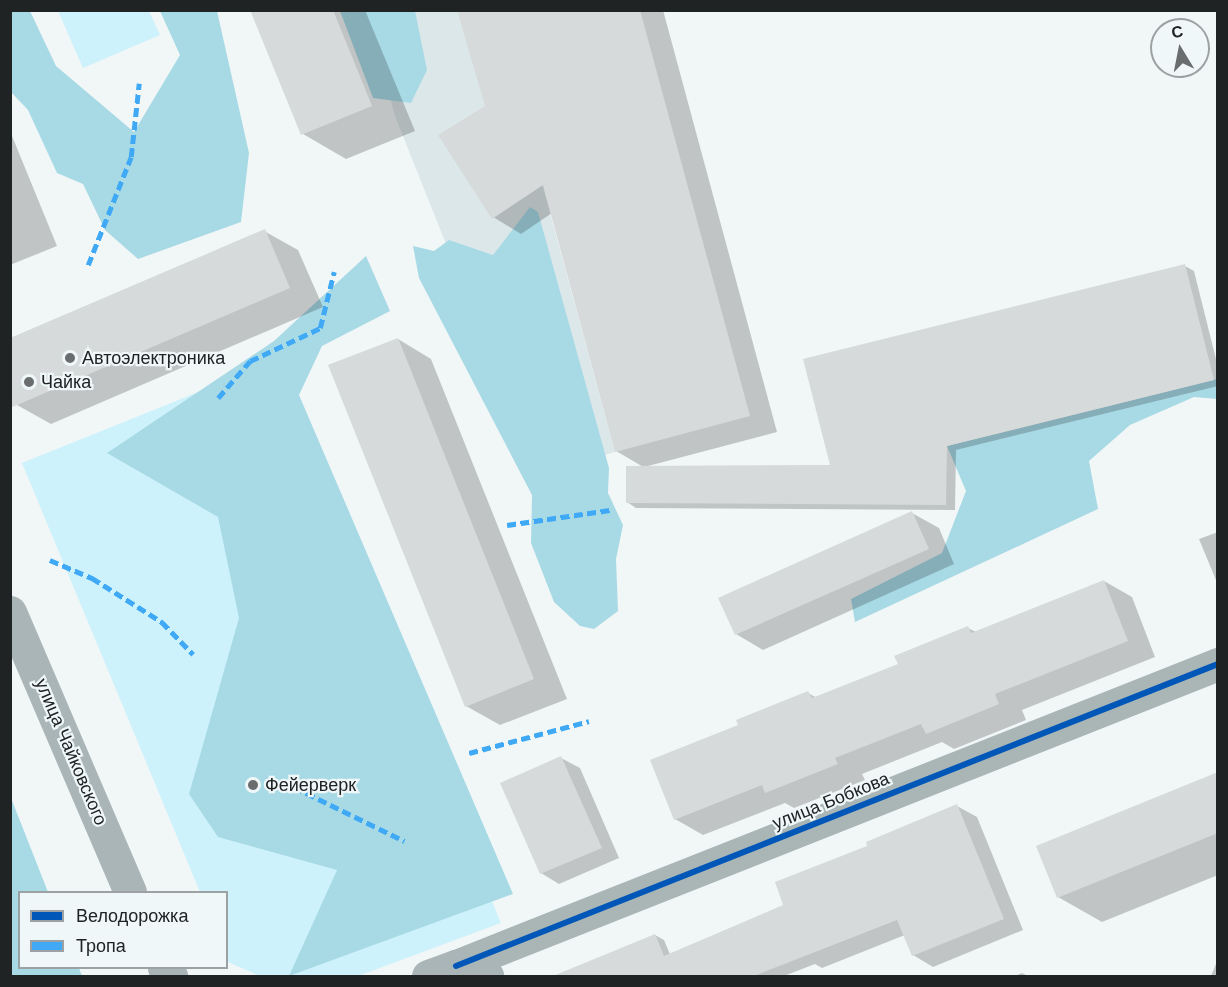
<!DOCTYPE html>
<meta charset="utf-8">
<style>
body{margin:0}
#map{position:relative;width:1228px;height:987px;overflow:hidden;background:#f1f6f7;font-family:Helvetica,sans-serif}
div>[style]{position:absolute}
.built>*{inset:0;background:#dce7e9}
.green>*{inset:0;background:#cdf2fb}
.forest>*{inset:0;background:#a8dae6}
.shadow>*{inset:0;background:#0003}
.building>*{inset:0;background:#d7dadb}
.minor>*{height:33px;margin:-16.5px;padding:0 16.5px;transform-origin:16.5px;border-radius:16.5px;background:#aab5b6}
.major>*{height:33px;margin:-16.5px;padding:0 16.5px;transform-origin:16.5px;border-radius:16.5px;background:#aab5b8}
.quiet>*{height:4.5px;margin-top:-2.25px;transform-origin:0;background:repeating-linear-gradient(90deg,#3fa9f5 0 9px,transparent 0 13.5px)}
.cycleway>*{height:6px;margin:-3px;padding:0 3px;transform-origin:3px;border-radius:3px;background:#0057b8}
.dots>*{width:16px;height:16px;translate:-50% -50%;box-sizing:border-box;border:3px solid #eff7f9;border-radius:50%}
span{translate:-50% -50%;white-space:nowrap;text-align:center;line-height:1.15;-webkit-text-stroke:4.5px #eff7f9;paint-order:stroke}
.poi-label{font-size:18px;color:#202324}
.left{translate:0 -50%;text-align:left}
.street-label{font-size:18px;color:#202324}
.frame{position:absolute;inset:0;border:12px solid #202324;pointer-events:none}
.legend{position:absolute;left:18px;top:891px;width:210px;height:78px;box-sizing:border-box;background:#eff7f9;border:2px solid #9ca2a4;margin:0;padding:8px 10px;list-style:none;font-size:18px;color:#202324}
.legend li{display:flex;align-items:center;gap:12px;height:30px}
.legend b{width:30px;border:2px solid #9ca2a4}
.north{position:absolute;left:1150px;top:18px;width:60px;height:60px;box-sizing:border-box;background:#eff7f9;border:2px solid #9ca2a4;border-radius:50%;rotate:350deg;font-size:16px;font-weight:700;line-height:24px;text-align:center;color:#202324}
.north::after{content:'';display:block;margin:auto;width:21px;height:27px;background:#696d6e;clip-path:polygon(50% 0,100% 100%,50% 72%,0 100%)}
</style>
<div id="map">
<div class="built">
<div style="clip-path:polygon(367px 11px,495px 11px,615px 452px,538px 474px,395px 116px)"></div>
</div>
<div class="green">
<div style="clip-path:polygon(58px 11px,149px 11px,160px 35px,83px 68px)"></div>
<div style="clip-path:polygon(270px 363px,501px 923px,358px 976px,260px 976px,228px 962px,226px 892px,200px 892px,22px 463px)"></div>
</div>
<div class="forest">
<div style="clip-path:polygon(11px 10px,30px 11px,56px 66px,134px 132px,180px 55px,160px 11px,217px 11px,249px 153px,241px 222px,138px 259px,105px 230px,83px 184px,57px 173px,28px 110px,11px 92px)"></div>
<div style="clip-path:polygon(340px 11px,415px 11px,427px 70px,411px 103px,373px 98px)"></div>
<div style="clip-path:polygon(530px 207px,538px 212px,609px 468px,608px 493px,623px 525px,616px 559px,618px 611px,594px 629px,580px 626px,554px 602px,531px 543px,532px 495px,419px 278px,413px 246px,434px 251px,449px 240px,493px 255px)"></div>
<div style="clip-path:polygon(366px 256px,390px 311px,322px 346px,299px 395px,513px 894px,289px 976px,337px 870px,218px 837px,189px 794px,239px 618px,218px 517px,107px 453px,274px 341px)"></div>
<div style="clip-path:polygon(1217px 379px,1217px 399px,1194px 397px,1130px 425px,1089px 461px,1098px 509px,855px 622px,851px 599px,942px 553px,966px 491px,947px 446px)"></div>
<div style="clip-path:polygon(11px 798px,48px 892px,20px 892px,20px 968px,79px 968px,82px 976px,11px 976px)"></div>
</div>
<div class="shadow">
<div style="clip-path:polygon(252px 10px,365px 10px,415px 131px,346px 159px,303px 134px)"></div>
<div style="clip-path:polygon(459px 10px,663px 10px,777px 432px,648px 466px,832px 466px,1185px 266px,1194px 271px,1218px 367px,1218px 386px,956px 450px,955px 510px,636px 508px,627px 502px,645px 468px,616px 451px,552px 213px,521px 234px,493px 217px,486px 107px)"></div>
<div style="clip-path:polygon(10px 131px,57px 246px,10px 265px)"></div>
<div style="clip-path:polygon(264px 231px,298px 250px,323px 307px,51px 424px,17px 405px)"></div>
<div style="clip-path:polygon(398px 339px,431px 359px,567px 699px,500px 725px,466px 706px)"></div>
<div style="clip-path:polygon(912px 513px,939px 528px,954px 564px,763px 650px,736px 634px)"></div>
<div style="clip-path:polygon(1218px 532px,1218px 585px,1199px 539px)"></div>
<div style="clip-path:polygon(1104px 581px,1132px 597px,1155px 657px,1022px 710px,1026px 720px,954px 749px,942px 742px,862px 774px,865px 780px,794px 808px,785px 803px,703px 835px,675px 819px,740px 726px,808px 693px,817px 698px,900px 665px,968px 628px,976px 632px)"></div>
<div style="clip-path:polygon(561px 758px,580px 768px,619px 858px,559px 884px,541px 873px)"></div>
<div style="clip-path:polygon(1218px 774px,1218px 875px,1102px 922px,1058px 897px)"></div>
<div style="clip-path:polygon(957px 806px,977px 817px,1023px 930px,933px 967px,913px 955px,905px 935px,822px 968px,815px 964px,784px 976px,709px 976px,695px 944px,785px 905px,869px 847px)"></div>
<div style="clip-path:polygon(655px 935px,664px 940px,679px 976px,585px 976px,581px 966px)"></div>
<div style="clip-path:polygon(1218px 959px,1218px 976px,1211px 976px)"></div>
<div style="clip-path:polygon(1022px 973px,1028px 976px,1015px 976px)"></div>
</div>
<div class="building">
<div style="clip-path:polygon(250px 10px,333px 10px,372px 106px,301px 135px)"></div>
<div style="clip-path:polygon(457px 10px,640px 10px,750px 416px,615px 452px,543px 185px,492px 219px,438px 135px,485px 106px)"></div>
<div style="clip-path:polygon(265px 229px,290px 288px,10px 408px,10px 338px)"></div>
<div style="clip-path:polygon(1185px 264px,1214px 380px,947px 446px,946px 505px,626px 503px,626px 466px,830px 465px,803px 359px)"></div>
<div style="clip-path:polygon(398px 338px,534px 679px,465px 707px,328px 365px)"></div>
<div style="clip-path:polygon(912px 511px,929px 549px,735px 635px,718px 598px)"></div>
<div style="clip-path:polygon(1104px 580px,1128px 641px,995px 694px,999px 704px,926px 734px,921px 724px,835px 758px,838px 764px,765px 793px,762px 785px,674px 820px,650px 760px,738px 725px,736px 720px,808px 691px,812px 698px,898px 664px,894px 656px,968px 626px,971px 633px)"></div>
<div style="clip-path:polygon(561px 756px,602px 848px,540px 874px,500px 783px)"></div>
<div style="clip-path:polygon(1218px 772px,1218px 833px,1057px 898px,1036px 846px)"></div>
<div style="clip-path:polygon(957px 804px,1004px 919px,912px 956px,897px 920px,754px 976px,553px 976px,655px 934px,664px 956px,783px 905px,775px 882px,867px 846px,866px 842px)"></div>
</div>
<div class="minor">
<div style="left:456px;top:966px;width:820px;rotate:-21.62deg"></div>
</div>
<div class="major">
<div style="left:10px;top:612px;width:305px;rotate:66.8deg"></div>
<div style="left:164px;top:968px;width:11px;rotate:49deg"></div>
<div style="left:428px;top:976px;width:30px;rotate:-20deg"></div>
<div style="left:456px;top:966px;width:33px;rotate:18deg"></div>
</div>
<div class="quiet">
<div style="left:88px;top:265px;width:116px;rotate:-68.3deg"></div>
<div style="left:131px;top:157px;width:74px;rotate:-83.8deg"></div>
<div style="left:218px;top:398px;width:49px;rotate:-49.1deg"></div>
<div style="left:250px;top:361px;width:77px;rotate:-25.2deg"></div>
<div style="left:320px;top:328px;width:58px;rotate:-76deg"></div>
<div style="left:507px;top:525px;width:104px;rotate:-8.3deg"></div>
<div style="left:50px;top:560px;width:46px;rotate:23.2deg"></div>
<div style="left:92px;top:578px;width:83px;rotate:32.2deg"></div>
<div style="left:162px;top:622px;width:45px;rotate:45.9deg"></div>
<div style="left:469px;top:753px;width:124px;rotate:-14.9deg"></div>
<div style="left:294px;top:787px;width:123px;rotate:26.1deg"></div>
</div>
<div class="cycleway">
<div style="left:456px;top:966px;width:820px;rotate:-21.62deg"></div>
</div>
<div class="dots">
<div style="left:70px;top:358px;background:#696d6e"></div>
<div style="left:29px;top:382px;background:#696d6e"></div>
<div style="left:253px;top:785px;background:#696d6e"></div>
</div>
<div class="poi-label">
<span class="left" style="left:82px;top:358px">Автоэлектроника</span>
<span class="left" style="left:41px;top:382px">Чайка</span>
<span class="left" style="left:265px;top:785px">Фейерверк</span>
</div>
<div class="street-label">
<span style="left:71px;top:752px;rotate:67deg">улица Чайковского</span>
<span style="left:831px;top:801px;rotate:-22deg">улица Бобкова</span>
</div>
<div class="frame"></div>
<ul class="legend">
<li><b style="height:8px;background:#0057b8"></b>Велодорожка</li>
<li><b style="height:8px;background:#3fa9f5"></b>Тропа</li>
</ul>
<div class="north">С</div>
</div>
